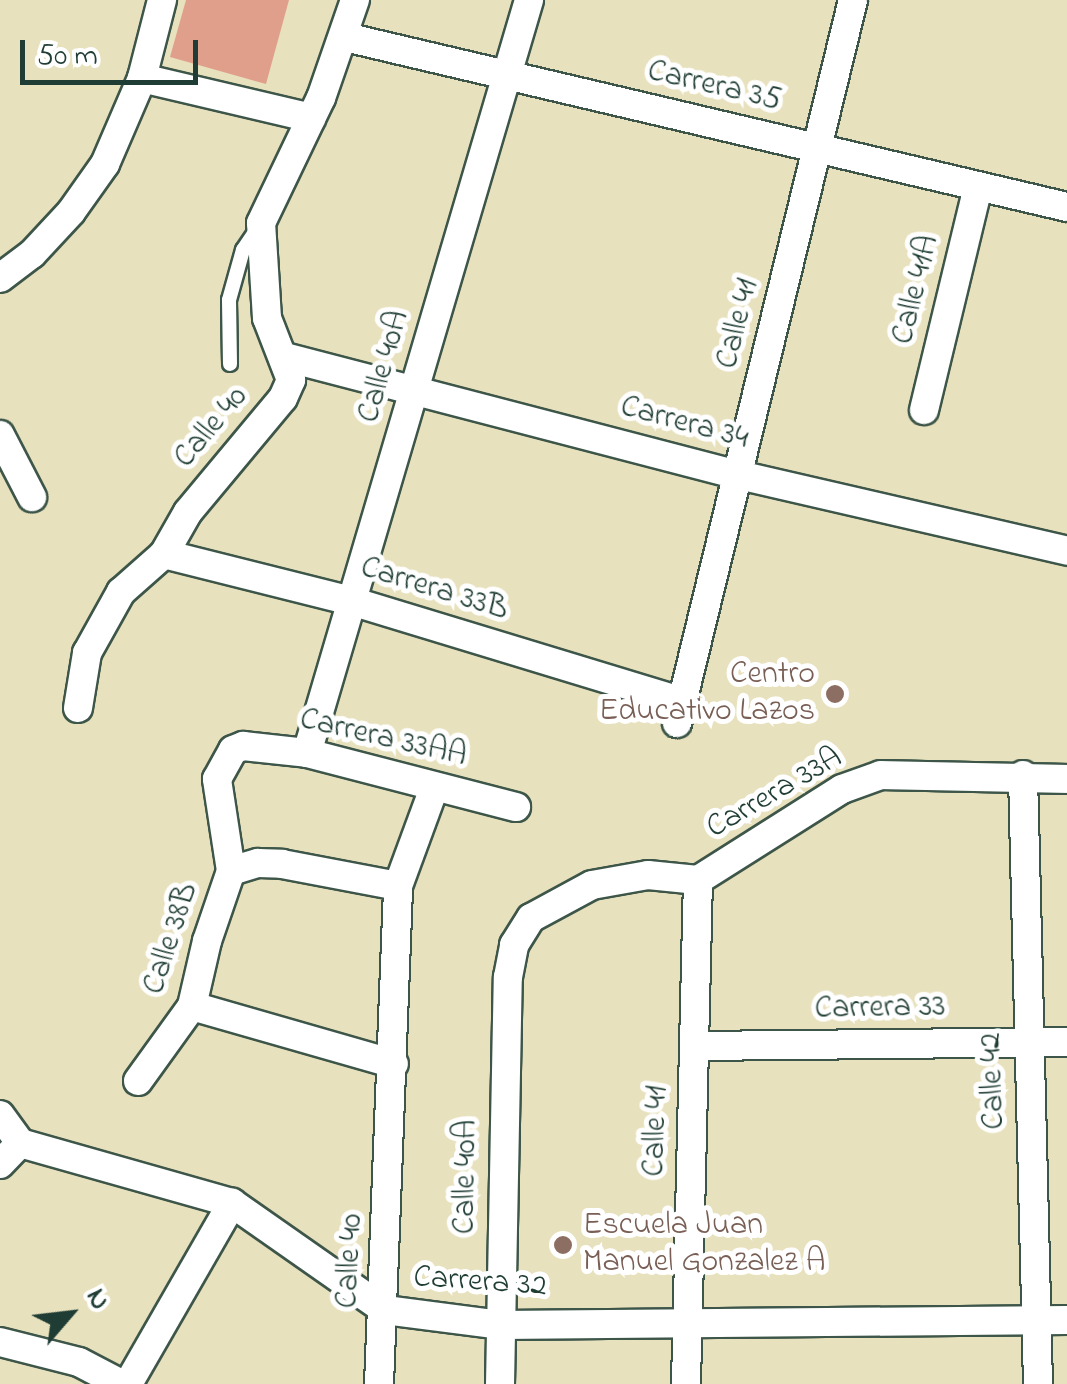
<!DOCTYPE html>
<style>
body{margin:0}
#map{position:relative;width:1067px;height:1384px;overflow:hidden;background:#e8e1bd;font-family:"Indie Flower",sans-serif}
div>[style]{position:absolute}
.building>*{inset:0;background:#e09f8b}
.roads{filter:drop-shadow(2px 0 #3d5649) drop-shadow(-2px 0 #3d5649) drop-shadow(0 2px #3d5649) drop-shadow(0 -2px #3d5649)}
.service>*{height:14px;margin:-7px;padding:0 7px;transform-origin:7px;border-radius:7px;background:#fff}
.minor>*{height:28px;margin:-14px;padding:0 14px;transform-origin:14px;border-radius:14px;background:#fff}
.dots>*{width:28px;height:28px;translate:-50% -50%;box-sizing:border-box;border:5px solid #fff;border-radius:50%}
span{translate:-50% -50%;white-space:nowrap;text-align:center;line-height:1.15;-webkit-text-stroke:10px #fff;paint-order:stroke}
.street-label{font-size:32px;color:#1f3d34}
.education-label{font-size:32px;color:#785e54}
.right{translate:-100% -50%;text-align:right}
.left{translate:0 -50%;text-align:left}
.north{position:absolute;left:20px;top:1264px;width:100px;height:100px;-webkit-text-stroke:8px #fff;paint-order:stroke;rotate:62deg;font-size:28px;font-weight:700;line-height:40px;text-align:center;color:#1f3d34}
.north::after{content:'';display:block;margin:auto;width:35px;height:45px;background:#1f3d34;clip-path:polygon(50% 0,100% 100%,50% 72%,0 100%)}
.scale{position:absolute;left:20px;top:40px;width:178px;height:45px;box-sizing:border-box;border:5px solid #1f3d34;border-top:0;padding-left:12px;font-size:30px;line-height:35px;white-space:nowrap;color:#1f3d34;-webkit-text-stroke:8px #fff;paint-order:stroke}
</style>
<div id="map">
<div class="building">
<div style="clip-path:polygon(186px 0,289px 0,266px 84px,170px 57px)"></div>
</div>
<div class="roads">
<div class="service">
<div style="left:230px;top:364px;width:64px;rotate:-90.9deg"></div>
<div style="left:229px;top:300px;width:52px;rotate:-74.4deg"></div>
<div style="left:243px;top:250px;width:27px;rotate:-56deg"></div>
</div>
<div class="minor">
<div style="left:345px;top:37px;width:742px;rotate:13.25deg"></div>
<div style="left:142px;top:78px;width:174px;rotate:13.3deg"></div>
<div style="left:0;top:278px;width:40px;rotate:-37deg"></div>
<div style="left:32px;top:254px;width:57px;rotate:-47.1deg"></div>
<div style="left:71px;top:212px;width:59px;rotate:-54.7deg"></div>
<div style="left:105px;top:164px;width:94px;rotate:-66.7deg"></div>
<div style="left:142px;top:78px;width:81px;rotate:-75.6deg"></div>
<div style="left:285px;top:357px;width:469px;rotate:14.6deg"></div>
<div style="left:739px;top:475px;width:337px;rotate:13deg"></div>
<div style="left:924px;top:410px;width:230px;rotate:-76.4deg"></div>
<div style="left:0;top:435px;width:70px;rotate:62.7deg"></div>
<div style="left:164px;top:554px;width:193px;rotate:14.1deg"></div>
<div style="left:351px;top:601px;width:345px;rotate:16.9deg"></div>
<div style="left:78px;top:708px;width:56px;rotate:-80.7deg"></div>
<div style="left:87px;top:653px;width:70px;rotate:-60.9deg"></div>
<div style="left:121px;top:592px;width:57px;rotate:-41.5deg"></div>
<div style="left:164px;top:554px;width:48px;rotate:-60.3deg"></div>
<div style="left:188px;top:512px;width:148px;rotate:-50.2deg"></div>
<div style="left:283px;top:398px;width:20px;rotate:-66deg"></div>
<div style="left:291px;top:380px;width:66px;rotate:-111.2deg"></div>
<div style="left:267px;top:318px;width:95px;rotate:-93.6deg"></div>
<div style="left:261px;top:223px;width:139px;rotate:-64.4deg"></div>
<div style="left:321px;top:98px;width:104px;rotate:-70.9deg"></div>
<div style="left:677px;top:723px;width:744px;rotate:-76.32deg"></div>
<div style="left:307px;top:753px;width:785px;rotate:-73.57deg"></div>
<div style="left:1023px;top:775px;width:609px;rotate:88.59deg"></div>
<div style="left:231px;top:871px;width:28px;rotate:-17deg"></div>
<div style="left:258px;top:863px;width:24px;rotate:2deg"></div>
<div style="left:282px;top:864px;width:118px;rotate:10.7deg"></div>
<div style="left:192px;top:1006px;width:210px;rotate:16deg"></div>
<div style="left:695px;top:1046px;width:372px;rotate:-0.6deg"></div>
<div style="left:138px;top:1081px;width:92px;rotate:-54.2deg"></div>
<div style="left:192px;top:1006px;width:67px;rotate:-77deg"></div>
<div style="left:207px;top:941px;width:74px;rotate:-71.1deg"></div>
<div style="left:231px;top:871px;width:93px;rotate:-98.7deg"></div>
<div style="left:217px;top:779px;width:33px;rotate:-61deg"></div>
<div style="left:233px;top:750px;width:11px;rotate:-22deg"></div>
<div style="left:243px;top:746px;width:64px;rotate:6.2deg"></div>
<div style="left:307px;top:753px;width:216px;rotate:14.5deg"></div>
<div style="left:0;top:1115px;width:34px;rotate:54deg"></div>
<div style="left:20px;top:1143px;width:220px;rotate:15.8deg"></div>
<div style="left:232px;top:1203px;width:187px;rotate:35deg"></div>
<div style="left:385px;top:1310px;width:116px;rotate:7.4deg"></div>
<div style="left:500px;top:1325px;width:567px;rotate:-0.51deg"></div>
<div style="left:0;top:1164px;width:29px;rotate:-46deg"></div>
<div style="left:0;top:1342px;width:81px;rotate:14.2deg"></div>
<div style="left:79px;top:1362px;width:47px;rotate:27.6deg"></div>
<div style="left:128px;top:1384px;width:209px;rotate:-60.1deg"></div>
<div style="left:379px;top:1384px;width:498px;rotate:-87.8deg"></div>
<div style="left:398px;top:886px;width:104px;rotate:-69.8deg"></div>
<div style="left:500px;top:1384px;width:407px;rotate:-88.9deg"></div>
<div style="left:508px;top:977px;width:33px;rotate:-79deg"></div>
<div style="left:514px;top:945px;width:32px;rotate:-58deg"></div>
<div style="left:531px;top:918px;width:69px;rotate:-28.4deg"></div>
<div style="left:592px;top:885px;width:57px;rotate:-10.1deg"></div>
<div style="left:648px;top:875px;width:50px;rotate:5.7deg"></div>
<div style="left:698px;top:880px;width:170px;rotate:-32.3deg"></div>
<div style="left:842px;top:789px;width:41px;rotate:-19.7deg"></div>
<div style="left:881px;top:775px;width:186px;rotate:1.2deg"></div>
<div style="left:686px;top:1384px;width:504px;rotate:-88.64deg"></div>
</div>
</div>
<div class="dots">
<div style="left:835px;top:694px;background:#8d6e63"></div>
<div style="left:563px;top:1245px;background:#8d6e63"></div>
</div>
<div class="street-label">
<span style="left:714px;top:87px;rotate:13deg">Carrera 35</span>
<span style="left:917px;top:290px;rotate:-76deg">Calle 41A</span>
<span style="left:739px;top:324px;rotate:-76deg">Calle 41</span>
<span style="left:385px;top:367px;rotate:-74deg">Calle 40A</span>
<span style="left:684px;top:424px;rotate:15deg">Carrera 34</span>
<span style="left:212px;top:428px;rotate:-50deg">Calle 40</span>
<span style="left:434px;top:590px;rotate:17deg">Carrera 33B</span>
<span style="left:383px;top:739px;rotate:13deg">Carrera 33AA</span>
<span style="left:775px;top:794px;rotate:-30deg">Carrera 33A</span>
<span style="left:172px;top:939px;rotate:-72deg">Calle 38B</span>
<span style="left:880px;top:1009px;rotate:-1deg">Carrera 33</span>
<span style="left:994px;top:1081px;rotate:-92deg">Calle 42</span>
<span style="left:657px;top:1131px;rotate:-88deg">Calle 41</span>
<span style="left:467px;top:1177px;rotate:-89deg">Calle 40A</span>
<span style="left:351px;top:1261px;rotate:-87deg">Calle 40</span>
<span style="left:480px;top:1283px;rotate:4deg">Carrera 32</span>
</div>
<div class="education-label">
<span class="right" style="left:815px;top:694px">Centro<br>Educativo Lazos</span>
<span class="left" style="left:583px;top:1245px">Escuela Juan<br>Manuel Gonzalez A</span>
</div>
<div class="north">N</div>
<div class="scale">50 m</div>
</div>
